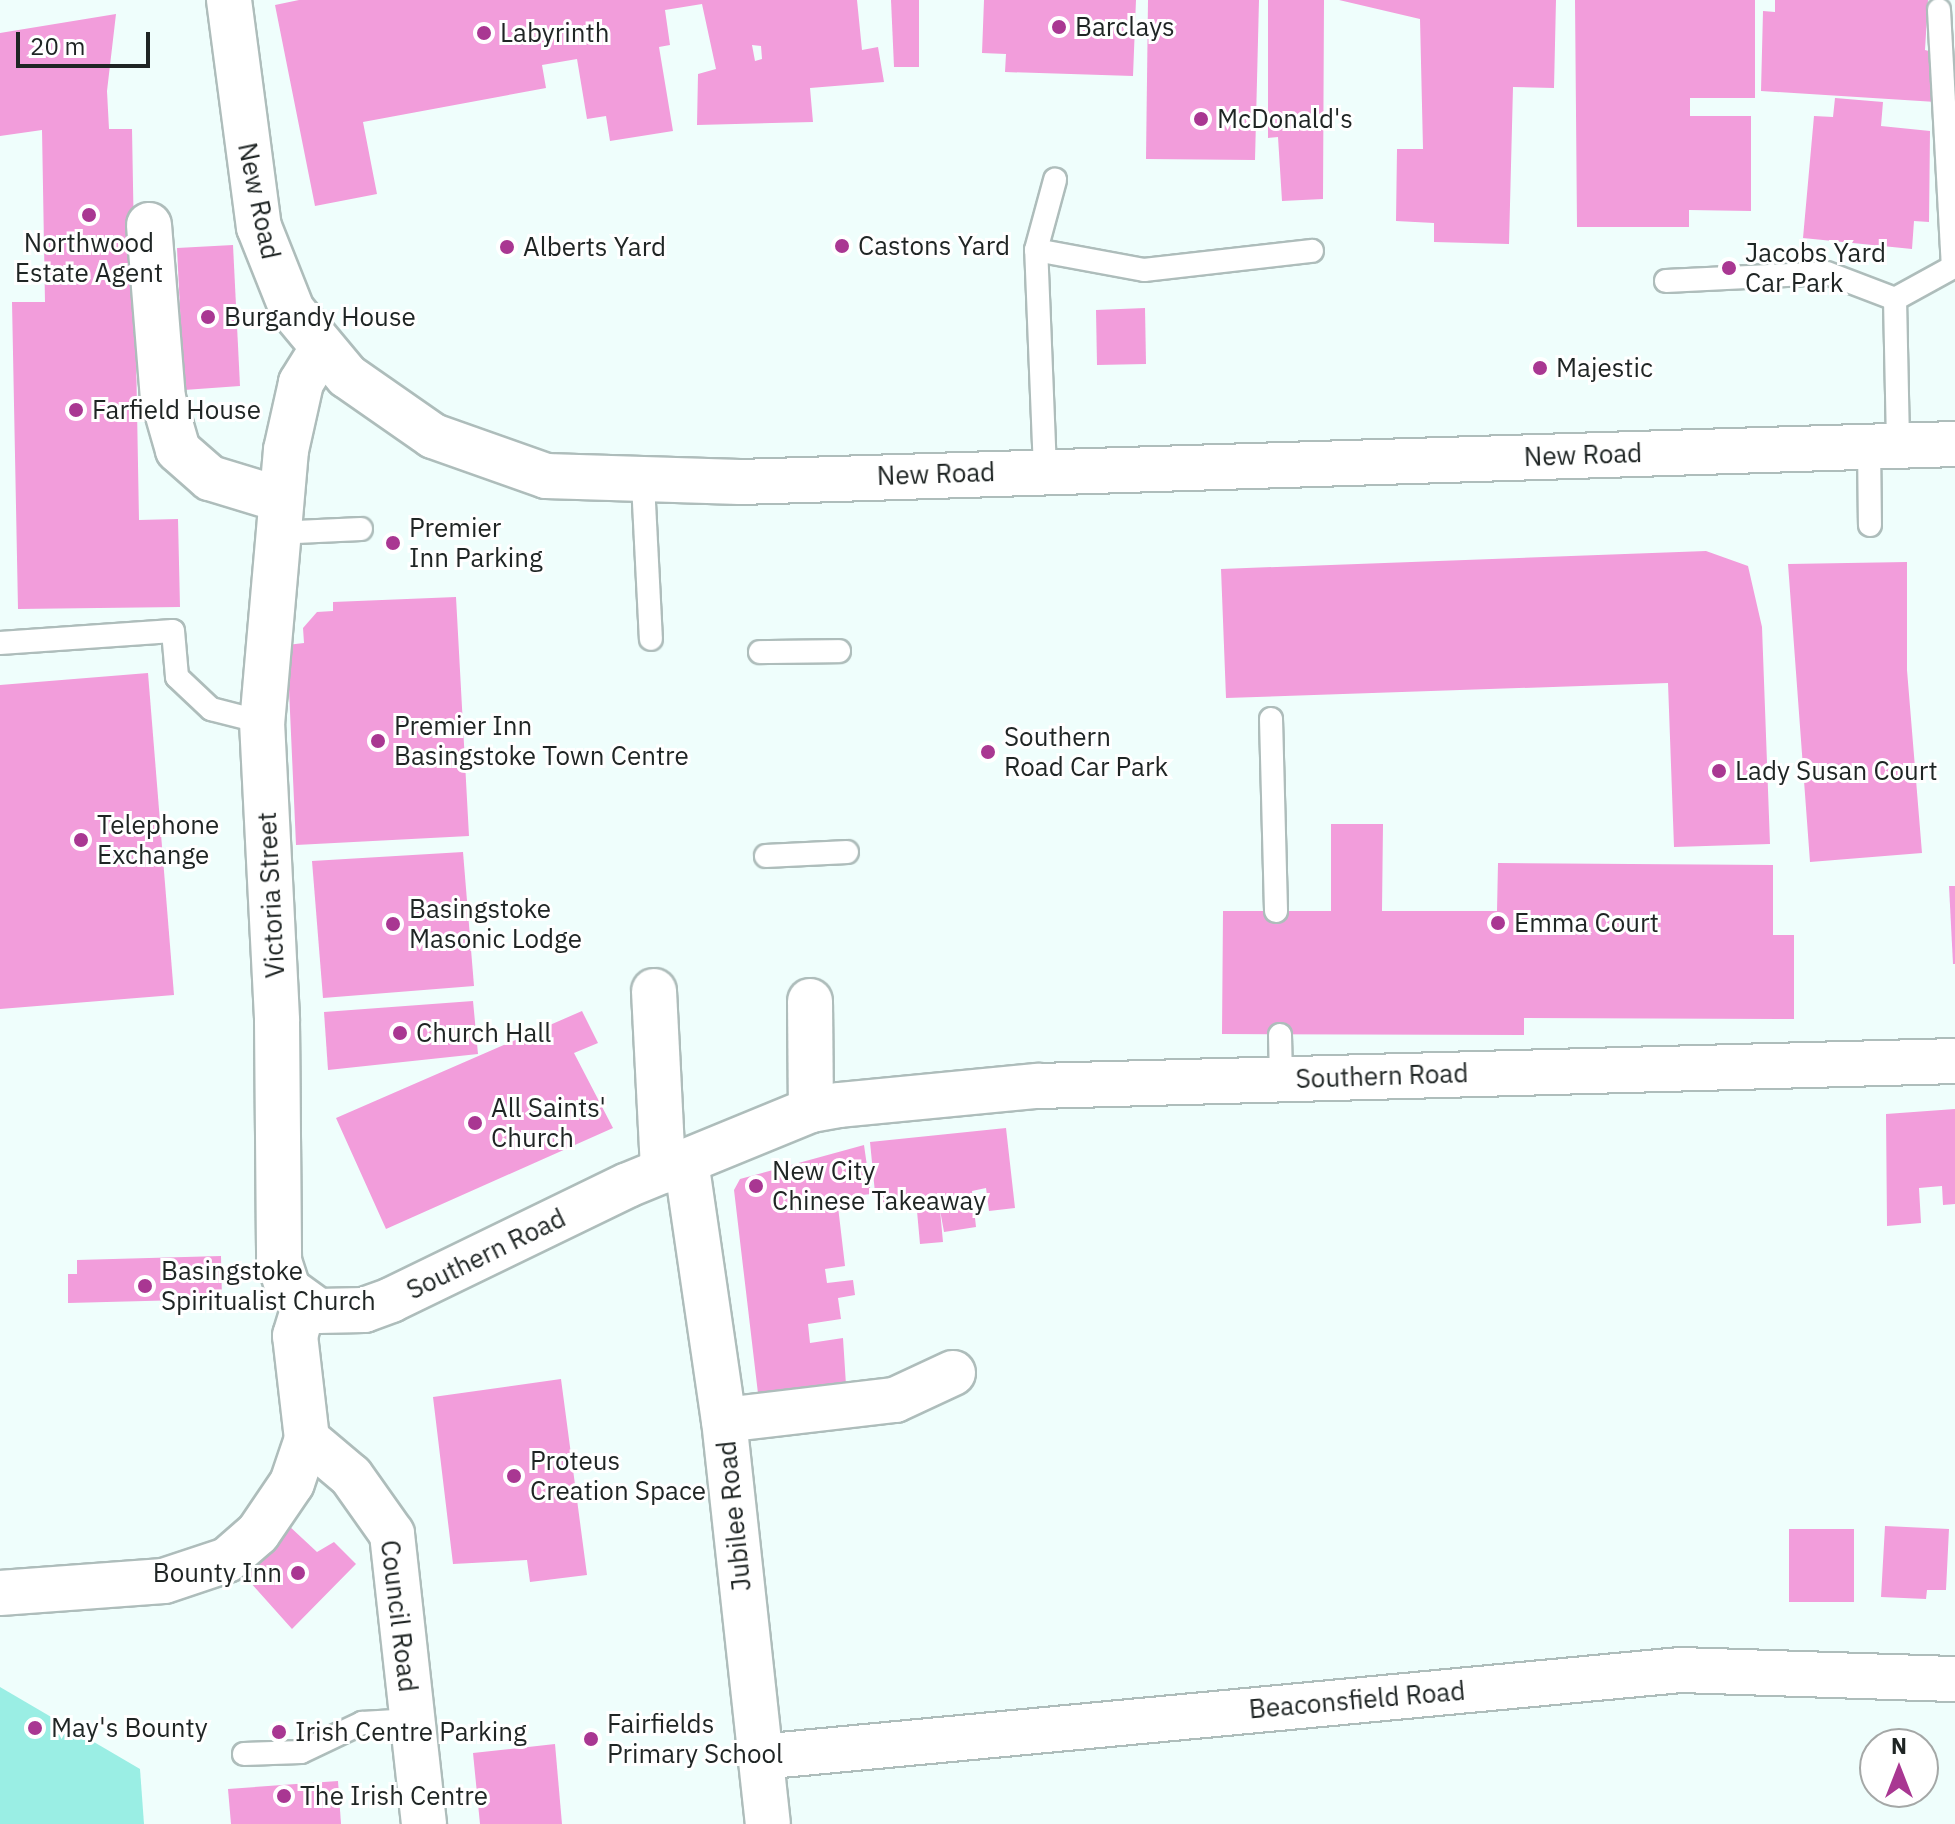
<!DOCTYPE html>
<style>
body{margin:0}
#map{position:relative;width:1955px;height:1824px;overflow:hidden;background:#effefc;font-family:"IBM Plex Sans",sans-serif}
div>[style]{position:absolute}
.green>*{inset:0;background:#9aeee4}
.building>*{inset:0;background:#f29ddb}
.roads{filter:drop-shadow(2px 0 #aebdbb) drop-shadow(-2px 0 #aebdbb) drop-shadow(0 2px #aebdbb) drop-shadow(0 -2px #aebdbb)}
.service>*{height:22px;margin:-11px;padding:0 11px;transform-origin:11px;border-radius:11px;background:#fff}
.minor>*{height:44px;margin:-22px;padding:0 22px;transform-origin:22px;border-radius:22px;background:#fff}
.tertiary>*{height:44px;margin:-22px;padding:0 22px;transform-origin:22px;border-radius:22px;background:#fff}
.dots>*{width:22px;height:22px;translate:-50% -50%;box-sizing:border-box;border:4px solid #fff;border-radius:50%}
span{translate:-50% -50%;white-space:nowrap;text-align:center;line-height:1.15;-webkit-text-stroke:6px #fff;paint-order:stroke}
.poi-label{font-size:26px;color:#1f2524}
.left{translate:0 -50%;text-align:left}
.right{translate:-100% -50%;text-align:right}
.street-label{font-size:26px;color:#1f2524}
.north{position:absolute;left:1859px;top:1728px;width:80px;height:80px;box-sizing:border-box;background:#fff;border:2px solid #a5a8a7;border-radius:50%;rotate:0deg;font-size:22px;font-weight:700;line-height:32px;text-align:center;color:#1f2524}
.north::after{content:'';display:block;margin:auto;width:28px;height:36px;background:#a93792;clip-path:polygon(50% 0,100% 100%,50% 72%,0 100%)}
.scale{position:absolute;left:16px;top:32px;width:134px;height:36px;box-sizing:border-box;border:4px solid #1f2524;border-top:0;padding-left:10px;font-size:24px;line-height:28px;white-space:nowrap;color:#1f2524;-webkit-text-stroke:6px #fff;paint-order:stroke}
</style>
<div id="map">
<div class="green">
<div style="clip-path:polygon(0 1687px,140px 1769px,144px 1824px,0 1824px)"></div>
</div>
<div class="building">
<div style="clip-path:polygon(evenodd,299px 0,857px 0,862px 50px,878px 47px,884px 82px,810px 88px,813px 122px,697px 125px,698px 74px,716px 69px,702px 4px,665px 10px,670px 45px,659px 47px,673px 131px,610px 141px,606px 116px,587px 119px,577px 59px,542px 65px,546px 88px,363px 122px,377px 194px,315px 206px,275px 5px,299px 0,752px 45px,761px 46px,762px 59px,755px 61px,752px 45px)"></div>
<div style="clip-path:polygon(891px 0,919px 0,919px 67px,894px 67px)"></div>
<div style="clip-path:polygon(984px 0,1136px 0,1133px 76px,1005px 72px,1006px 54px,982px 53px)"></div>
<div style="clip-path:polygon(1148px 0,1259px 0,1255px 160px,1146px 159px)"></div>
<div style="clip-path:polygon(1268px 0,1324px 0,1323px 199px,1282px 201px,1278px 137px,1268px 138px)"></div>
<div style="clip-path:polygon(1339px 0,1556px 0,1554px 88px,1513px 87px,1509px 244px,1434px 242px,1434px 223px,1396px 221px,1397px 149px,1423px 149px,1420px 19px)"></div>
<div style="clip-path:polygon(1575px 0,1755px 0,1755px 98px,1690px 98px,1690px 116px,1751px 116px,1751px 211px,1689px 210px,1689px 227px,1577px 227px)"></div>
<div style="clip-path:polygon(1775px 0,1928px 0,1925px 50px,1940px 54px,1936px 102px,1761px 91px,1763px 11px,1775px 12px)"></div>
<div style="clip-path:polygon(116px 14px,107px 91px,109px 129px,132px 129px,139px 520px,178px 519px,180px 607px,18px 609px,12px 302px,45px 302px,42px 130px,0 136px,0 33px)"></div>
<div style="clip-path:polygon(1835px 98px,1883px 102px,1881px 126px,1930px 131px,1929px 222px,1914px 221px,1912px 249px,1803px 238px,1814px 116px,1833px 117px)"></div>
<div style="clip-path:polygon(233px 245px,240px 386px,184px 390px,177px 248px)"></div>
<div style="clip-path:polygon(1145px 308px,1146px 364px,1097px 365px,1096px 310px)"></div>
<div style="clip-path:polygon(1706px 551px,1748px 566px,1762px 627px,1770px 844px,1674px 847px,1668px 683px,1226px 698px,1221px 569px)"></div>
<div style="clip-path:polygon(1907px 562px,1907px 670px,1922px 853px,1810px 862px,1788px 564px)"></div>
<div style="clip-path:polygon(456px 597px,469px 836px,296px 845px,287px 645px,304px 643px,303px 628px,317px 612px,333px 611px,333px 602px)"></div>
<div style="clip-path:polygon(148px 673px,174px 995px,0 1009px,0 685px)"></div>
<div style="clip-path:polygon(1331px 824px,1383px 824px,1382px 911px,1497px 911px,1498px 863px,1773px 865px,1773px 935px,1794px 935px,1794px 1019px,1524px 1018px,1524px 1035px,1222px 1034px,1223px 911px,1331px 911px)"></div>
<div style="clip-path:polygon(463px 852px,474px 986px,323px 998px,312px 861px)"></div>
<div style="clip-path:polygon(1949px 886px,1955px 886px,1955px 964px,1953px 964px)"></div>
<div style="clip-path:polygon(473px 1001px,478px 1054px,328px 1070px,324px 1012px)"></div>
<div style="clip-path:polygon(582px 1011px,598px 1043px,574px 1053px,613px 1128px,386px 1229px,336px 1118px)"></div>
<div style="clip-path:polygon(1955px 1109px,1955px 1204px,1943px 1205px,1942px 1186px,1919px 1188px,1921px 1223px,1887px 1226px,1886px 1114px)"></div>
<div style="clip-path:polygon(1006px 1128px,1015px 1208px,989px 1211px,986px 1188px,972px 1191px,976px 1227px,944px 1232px,940px 1210px,943px 1242px,920px 1244px,916px 1200px,876px 1203px,870px 1142px)"></div>
<div style="clip-path:polygon(864px 1145px,871px 1194px,837px 1198px,845px 1266px,825px 1269px,827px 1283px,853px 1280px,855px 1295px,838px 1298px,841px 1319px,808px 1324px,810px 1343px,843px 1338px,846px 1385px,759px 1402px,734px 1190px,740px 1179px)"></div>
<div style="clip-path:polygon(221px 1256px,222px 1299px,68px 1303px,68px 1274px,77px 1274px,77px 1260px)"></div>
<div style="clip-path:polygon(561px 1379px,587px 1575px,530px 1582px,527px 1560px,453px 1564px,433px 1397px)"></div>
<div style="clip-path:polygon(288px 1525px,317px 1552px,334px 1542px,356px 1564px,292px 1629px,250px 1582px,248px 1563px)"></div>
<div style="clip-path:polygon(1885px 1526px,1949px 1529px,1946px 1590px,1927px 1590px,1926px 1599px,1881px 1597px)"></div>
<div style="clip-path:polygon(1789px 1529px,1854px 1529px,1854px 1602px,1789px 1602px)"></div>
<div style="clip-path:polygon(555px 1744px,562px 1824px,480px 1824px,473px 1753px)"></div>
<div style="clip-path:polygon(338px 1781px,341px 1824px,231px 1824px,228px 1789px)"></div>
</div>
<div class="roads">
<div class="service">
<div style="left:1939px;top:10px;width:256px;rotate:86.9deg"></div>
<div style="left:1036px;top:250px;width:110px;rotate:10.5deg"></div>
<div style="left:1144px;top:270px;width:169px;rotate:-6.5deg"></div>
<div style="left:1666px;top:281px;width:161px;rotate:-2.8deg"></div>
<div style="left:1827px;top:273px;width:73px;rotate:20.9deg"></div>
<div style="left:1895px;top:299px;width:68px;rotate:-28.8deg"></div>
<div style="left:1895px;top:299px;width:148px;rotate:88.8deg"></div>
<div style="left:1869px;top:446px;width:79px;rotate:89.3deg"></div>
<div style="left:1045px;top:470px;width:220px;rotate:-92.3deg"></div>
<div style="left:1036px;top:250px;width:73px;rotate:-74.8deg"></div>
<div style="left:643px;top:483px;width:156px;rotate:87.1deg"></div>
<div style="left:275px;top:533px;width:86px;rotate:-2.7deg"></div>
<div style="left:0;top:643px;width:173px;rotate:-4deg"></div>
<div style="left:173px;top:631px;width:46px;rotate:85deg"></div>
<div style="left:177px;top:677px;width:47px;rotate:43.3deg"></div>
<div style="left:211px;top:709px;width:53px;rotate:14.3deg"></div>
<div style="left:760px;top:652px;width:79px;rotate:-0.7deg"></div>
<div style="left:1271px;top:719px;width:192px;rotate:88.5deg"></div>
<div style="left:766px;top:856px;width:81px;rotate:-2.8deg"></div>
<div style="left:1280px;top:1035px;width:44px;rotate:88.7deg"></div>
<div style="left:244px;top:1754px;width:57px;rotate:-2deg"></div>
<div style="left:301px;top:1752px;width:68px;rotate:-25.4deg"></div>
<div style="left:362px;top:1723px;width:50px;rotate:-3.4deg"></div>
</div>
<div class="minor">
<div style="left:149px;top:225px;width:174px;rotate:85.4deg"></div>
<div style="left:163px;top:398px;width:54px;rotate:73.9deg"></div>
<div style="left:178px;top:450px;width:43px;rotate:41.2deg"></div>
<div style="left:210px;top:478px;width:72px;rotate:16.9deg"></div>
<div style="left:322px;top:349px;width:40px;rotate:122deg"></div>
<div style="left:301px;top:383px;width:69px;rotate:102.6deg"></div>
<div style="left:286px;top:450px;width:273px;rotate:95deg"></div>
<div style="left:262px;top:722px;width:299px;rotate:87.1deg"></div>
<div style="left:277px;top:1021px;width:240px;rotate:89.5deg"></div>
<div style="left:279px;top:1261px;width:29px;rotate:72deg"></div>
<div style="left:288px;top:1289px;width:37px;rotate:36deg"></div>
<div style="left:318px;top:1311px;width:46px;rotate:-1.2deg"></div>
<div style="left:364px;top:1310px;width:29px;rotate:-20deg"></div>
<div style="left:391px;top:1300px;width:263px;rotate:-25.9deg"></div>
<div style="left:628px;top:1185px;width:198px;rotate:-22.3deg"></div>
<div style="left:811px;top:1110px;width:28px;rotate:-10deg"></div>
<div style="left:839px;top:1105px;width:200px;rotate:-5.5deg"></div>
<div style="left:1038px;top:1086px;width:917px;rotate:-1.56deg"></div>
<div style="left:654px;top:991px;width:180px;rotate:87.1deg"></div>
<div style="left:810px;top:1001px;width:109px;rotate:89.5deg"></div>
<div style="left:686px;top:1161px;width:262px;rotate:81.7deg"></div>
<div style="left:724px;top:1420px;width:406px;rotate:83.8deg"></div>
<div style="left:724px;top:1420px;width:172px;rotate:-6.7deg"></div>
<div style="left:895px;top:1400px;width:64px;rotate:-25deg"></div>
<div style="left:307px;top:1439px;width:57px;rotate:40.1deg"></div>
<div style="left:351px;top:1476px;width:71px;rotate:54.7deg"></div>
<div style="left:392px;top:1534px;width:292px;rotate:83.7deg"></div>
<div style="left:0;top:1593px;width:164px;rotate:-4.2deg"></div>
<div style="left:164px;top:1581px;width:66px;rotate:-18.4deg"></div>
<div style="left:227px;top:1560px;width:41px;rotate:-41.1deg"></div>
<div style="left:258px;top:1533px;width:60px;rotate:-55.8deg"></div>
<div style="left:292px;top:1483px;width:46px;rotate:-71.2deg"></div>
<div style="left:307px;top:1439px;width:104px;rotate:-96.6deg"></div>
<div style="left:295px;top:1336px;width:34px;rotate:-73deg"></div>
<div style="left:760px;top:1757px;width:925px;rotate:-5.4deg"></div>
<div style="left:1681px;top:1670px;width:274px;rotate:1.9deg"></div>
</div>
<div class="tertiary">
<div style="left:229px;top:0;width:229px;rotate:82.5deg"></div>
<div style="left:259px;top:227px;width:89px;rotate:68.3deg"></div>
<div style="left:292px;top:310px;width:86px;rotate:50.2deg"></div>
<div style="left:347px;top:376px;width:105px;rotate:34.9deg"></div>
<div style="left:433px;top:436px;width:120px;rotate:19.5deg"></div>
<div style="left:546px;top:476px;width:194px;rotate:1.8deg"></div>
<div style="left:740px;top:482px;width:1216px;rotate:-1.79deg"></div>
</div>
</div>
<div class="dots">
<div style="left:1059px;top:27px;background:#a93792"></div>
<div style="left:484px;top:33px;background:#a93792"></div>
<div style="left:1201px;top:119px;background:#a93792"></div>
<div style="left:89px;top:215px;background:#a93792"></div>
<div style="left:842px;top:246px;background:#a93792"></div>
<div style="left:507px;top:247px;background:#a93792"></div>
<div style="left:1729px;top:268px;background:#a93792"></div>
<div style="left:208px;top:317px;background:#a93792"></div>
<div style="left:1540px;top:368px;background:#a93792"></div>
<div style="left:76px;top:410px;background:#a93792"></div>
<div style="left:393px;top:543px;background:#a93792"></div>
<div style="left:378px;top:741px;background:#a93792"></div>
<div style="left:988px;top:752px;background:#a93792"></div>
<div style="left:1719px;top:771px;background:#a93792"></div>
<div style="left:81px;top:840px;background:#a93792"></div>
<div style="left:1498px;top:923px;background:#a93792"></div>
<div style="left:393px;top:924px;background:#a93792"></div>
<div style="left:400px;top:1033px;background:#a93792"></div>
<div style="left:475px;top:1123px;background:#a93792"></div>
<div style="left:756px;top:1186px;background:#a93792"></div>
<div style="left:145px;top:1286px;background:#a93792"></div>
<div style="left:514px;top:1476px;background:#a93792"></div>
<div style="left:298px;top:1573px;background:#a93792"></div>
<div style="left:35px;top:1728px;background:#a93792"></div>
<div style="left:279px;top:1732px;background:#a93792"></div>
<div style="left:591px;top:1739px;background:#a93792"></div>
<div style="left:284px;top:1796px;background:#a93792"></div>
</div>
<div class="poi-label">
<span class="left" style="left:1075px;top:27px">Barclays</span>
<span class="left" style="left:500px;top:33px">Labyrinth</span>
<span class="left" style="left:1217px;top:119px">McDonald's</span>
<span style="left:89px;top:258px">Northwood<br>Estate Agent</span>
<span class="left" style="left:858px;top:246px">Castons Yard</span>
<span class="left" style="left:523px;top:247px">Alberts Yard</span>
<span class="left" style="left:1745px;top:268px">Jacobs Yard<br>Car Park</span>
<span class="left" style="left:224px;top:317px">Burgandy House</span>
<span class="left" style="left:1556px;top:368px">Majestic</span>
<span class="left" style="left:92px;top:410px">Farfield House</span>
<span class="left" style="left:409px;top:543px">Premier<br>Inn Parking</span>
<span class="left" style="left:394px;top:741px">Premier Inn<br>Basingstoke Town Centre</span>
<span class="left" style="left:1004px;top:752px">Southern<br>Road Car Park</span>
<span class="left" style="left:1735px;top:771px">Lady Susan Court</span>
<span class="left" style="left:97px;top:840px">Telephone<br>Exchange</span>
<span class="left" style="left:409px;top:924px">Basingstoke<br>Masonic Lodge</span>
<span class="left" style="left:1514px;top:923px">Emma Court</span>
<span class="left" style="left:416px;top:1033px">Church Hall</span>
<span class="left" style="left:491px;top:1123px">All Saints'<br>Church</span>
<span class="left" style="left:772px;top:1186px">New City<br>Chinese Takeaway</span>
<span class="left" style="left:161px;top:1286px">Basingstoke<br>Spiritualist Church</span>
<span class="left" style="left:530px;top:1476px">Proteus<br>Creation Space</span>
<span class="right" style="left:282px;top:1573px">Bounty Inn</span>
<span class="left" style="left:607px;top:1739px">Fairfields<br>Primary School</span>
<span class="left" style="left:51px;top:1728px">May's Bounty</span>
<span class="left" style="left:295px;top:1732px">Irish Centre Parking</span>
<span class="left" style="left:300px;top:1796px">The Irish Centre</span>
</div>
<div class="street-label">
<span style="left:259px;top:201px;rotate:78deg">New Road</span>
<span style="left:1583px;top:455px;rotate:-2deg">New Road</span>
<span style="left:936px;top:474px;rotate:-2deg">New Road</span>
<span style="left:271px;top:895px;rotate:-93deg">Victoria Street</span>
<span style="left:1382px;top:1076px;rotate:-2deg">Southern Road</span>
<span style="left:486px;top:1254px;rotate:-26deg">Southern Road</span>
<span style="left:734px;top:1516px;rotate:-96deg">Jubilee Road</span>
<span style="left:399px;top:1616px;rotate:83deg">Council Road</span>
<span style="left:1357px;top:1700px;rotate:-5deg">Beaconsfield Road</span>
</div>
<div class="north">N</div>
<div class="scale">20 m</div>
</div>
